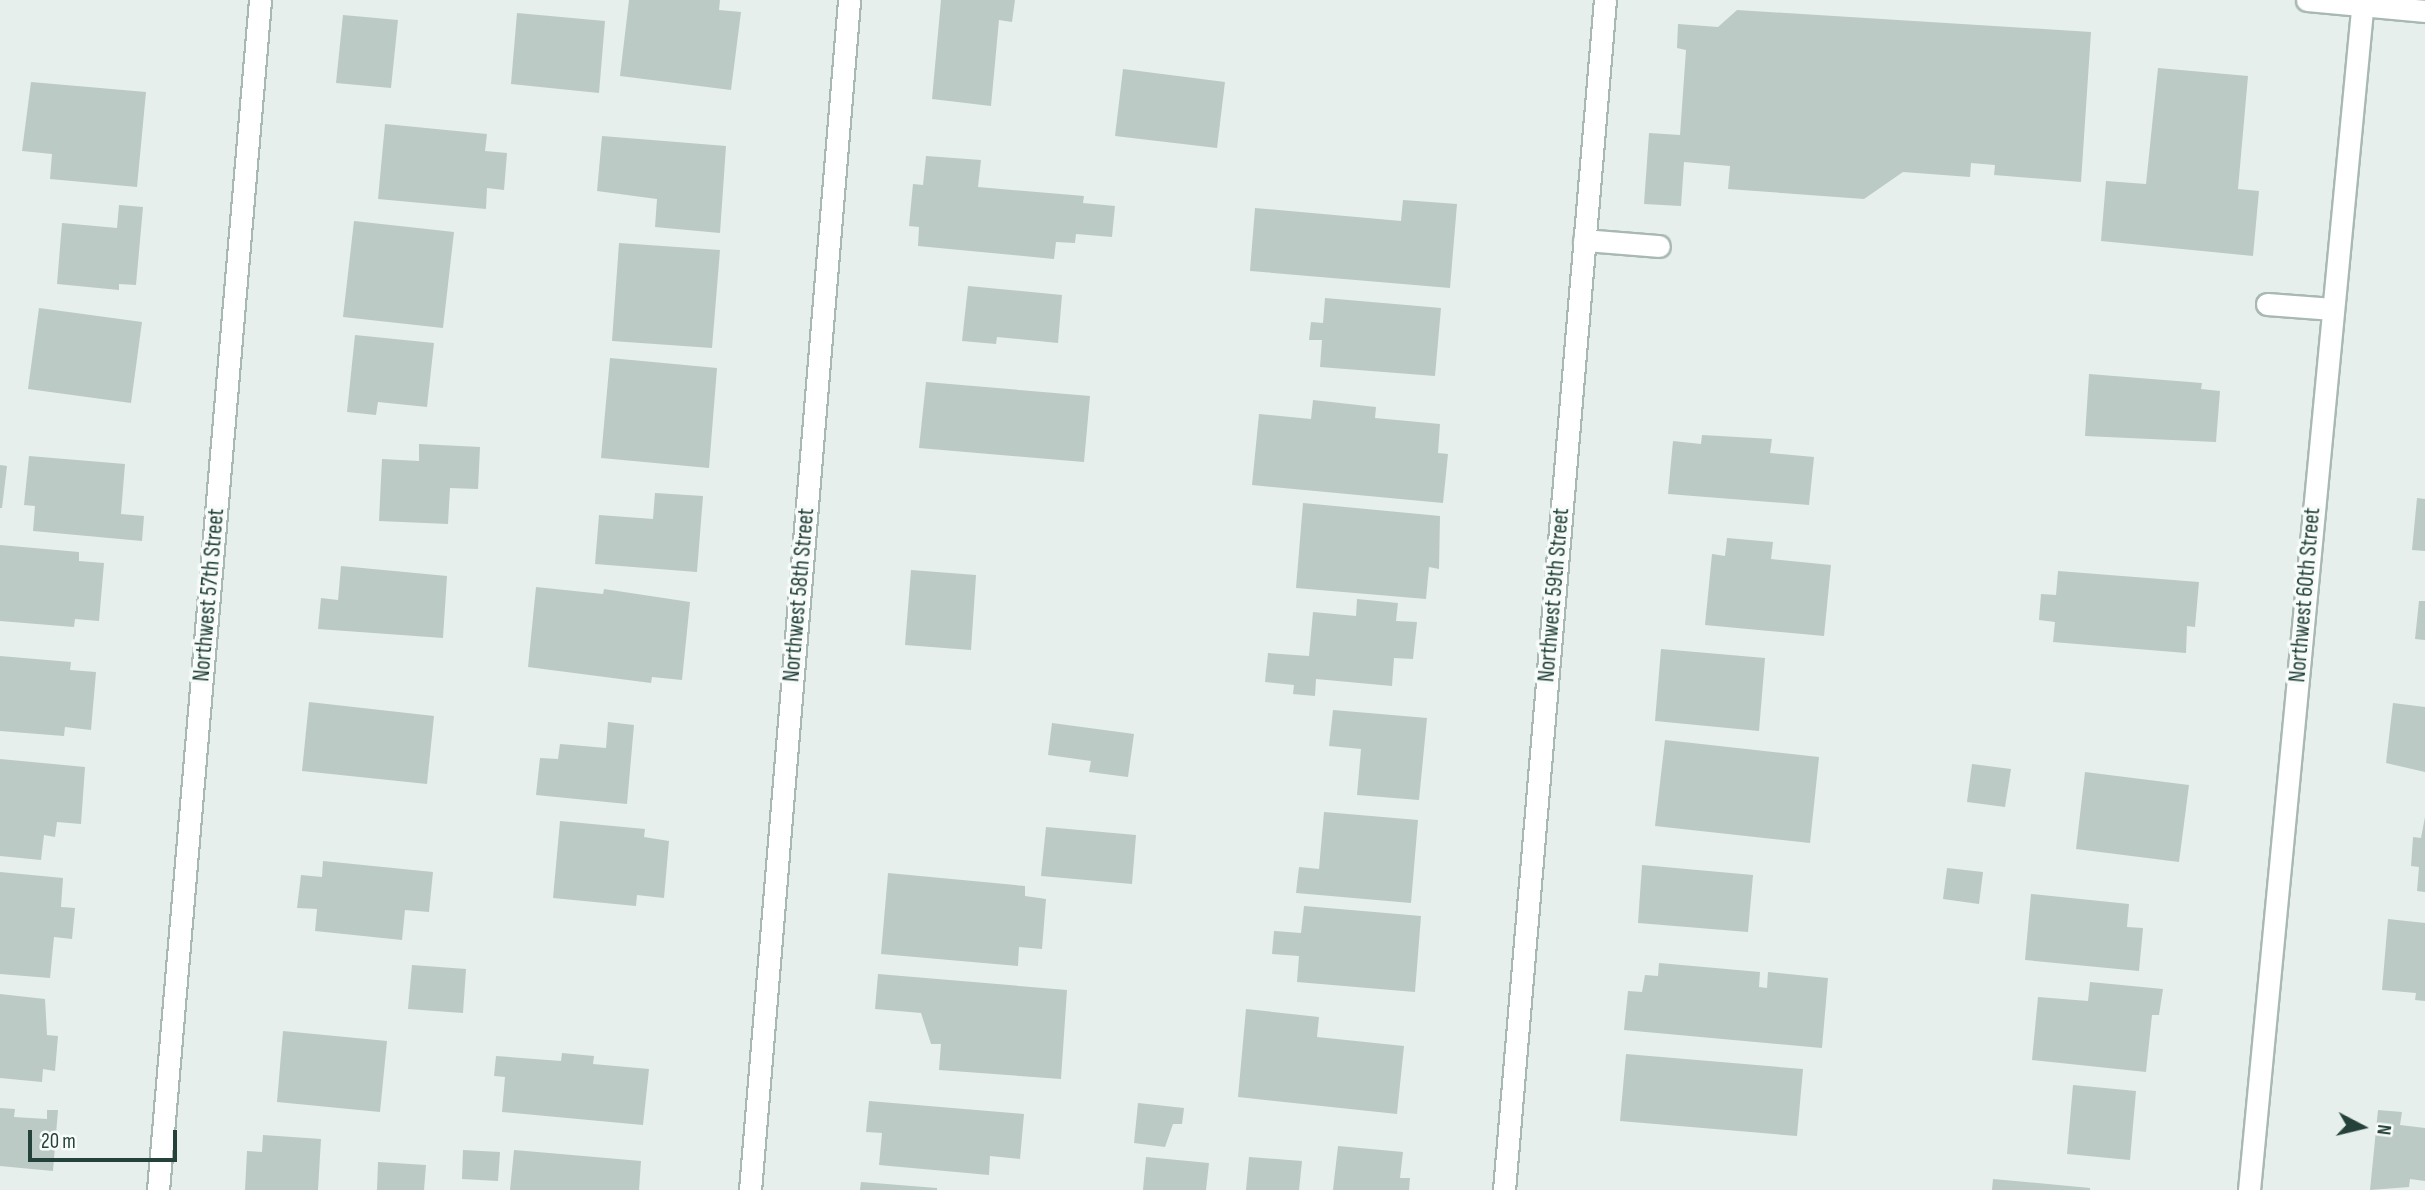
<!DOCTYPE html>
<style>
body{margin:0}
#map{position:relative;width:2425px;height:1190px;overflow:hidden;background:#e6efeb;font-family:"Sofia Sans Condensed",sans-serif}
div>[style]{position:absolute}
.building>*{inset:0;background:#bbcac4}
.roads{filter:drop-shadow(2px 0 #a8b8b2) drop-shadow(-2px 0 #a8b8b2) drop-shadow(0 2px #a8b8b2) drop-shadow(0 -2px #a8b8b2)}
.service>*{height:21px;margin:-10.5px;padding:0 10.5px;transform-origin:10.5px;border-radius:10.5px;background:#fff}
.minor>*{height:21px;margin:-10.5px;padding:0 10.5px;transform-origin:10.5px;border-radius:10.5px;background:#fff}
.secondary>*{height:21px;margin:-10.5px;padding:0 10.5px;transform-origin:10.5px;border-radius:10.5px;background:#fff}
span{translate:-50% -50%;white-space:nowrap;text-align:center;line-height:1.15;-webkit-text-stroke:7px #f7fbf9;paint-order:stroke}
.street-label{font-size:23px;color:#24423a}
.north{position:absolute;left:2327px;top:1092px;width:70px;height:70px;-webkit-text-stroke:5px #f7fbf9;paint-order:stroke;rotate:97deg;font-size:19px;font-weight:700;line-height:28px;text-align:center;color:#24423a}
.north::after{content:'';display:block;margin:auto;width:24px;height:32px;background:#24423a;clip-path:polygon(50% 0,100% 100%,50% 72%,0 100%)}
.scale{position:absolute;left:28px;top:1130px;width:149px;height:32px;box-sizing:border-box;border:4px solid #24423a;border-top:0;padding-left:9px;font-size:21px;line-height:24px;white-space:nowrap;color:#24423a;-webkit-text-stroke:5px #f7fbf9;paint-order:stroke}
</style>
<div id="map">
<div class="building">
<div style="clip-path:polygon(629px 0,720px 0,719px 10px,741px 12px,731px 90px,620px 76px)"></div>
<div style="clip-path:polygon(941px 0,1015px 0,1012px 22px,999px 20px,991px 106px,932px 99px)"></div>
<div style="clip-path:polygon(1737px 10px,2091px 32px,2081px 182px,1994px 175px,1995px 165px,1971px 163px,1970px 177px,1903px 172px,1864px 199px,1728px 189px,1730px 166px,1684px 162px,1681px 206px,1644px 204px,1649px 133px,1680px 135px,1686px 50px,1677px 48px,1678px 24px,1718px 27px)"></div>
<div style="clip-path:polygon(517px 13px,605px 21px,599px 93px,511px 84px)"></div>
<div style="clip-path:polygon(343px 15px,398px 20px,391px 88px,336px 83px)"></div>
<div style="clip-path:polygon(2158px 68px,2248px 76px,2238px 189px,2259px 191px,2253px 256px,2101px 241px,2106px 181px,2146px 184px)"></div>
<div style="clip-path:polygon(1123px 69px,1225px 82px,1217px 148px,1115px 136px)"></div>
<div style="clip-path:polygon(31px 82px,146px 92px,137px 187px,50px 179px,52px 154px,22px 151px)"></div>
<div style="clip-path:polygon(385px 124px,487px 134px,485px 151px,507px 153px,504px 190px,487px 188px,486px 209px,378px 199px)"></div>
<div style="clip-path:polygon(602px 136px,726px 146px,720px 233px,655px 227px,657px 199px,597px 191px)"></div>
<div style="clip-path:polygon(926px 156px,981px 160px,978px 187px,1084px 196px,1083px 203px,1115px 206px,1112px 237px,1076px 234px,1075px 243px,1056px 242px,1054px 259px,918px 246px,919px 227px,909px 226px,913px 184px,923px 185px)"></div>
<div style="clip-path:polygon(1403px 200px,1457px 204px,1450px 288px,1250px 271px,1255px 208px,1401px 221px)"></div>
<div style="clip-path:polygon(119px 205px,143px 207px,136px 285px,119px 284px,119px 290px,57px 284px,62px 223px,117px 228px)"></div>
<div style="clip-path:polygon(354px 221px,454px 232px,443px 328px,343px 317px)"></div>
<div style="clip-path:polygon(619px 243px,720px 250px,712px 348px,612px 341px)"></div>
<div style="clip-path:polygon(968px 286px,1062px 295px,1058px 343px,997px 337px,996px 344px,962px 341px)"></div>
<div style="clip-path:polygon(1325px 298px,1441px 308px,1435px 376px,1320px 367px,1322px 340px,1309px 340px,1311px 322px,1323px 323px)"></div>
<div style="clip-path:polygon(39px 308px,142px 322px,131px 403px,28px 389px)"></div>
<div style="clip-path:polygon(355px 335px,434px 343px,427px 407px,378px 402px,376px 415px,347px 412px)"></div>
<div style="clip-path:polygon(610px 358px,717px 368px,709px 468px,601px 458px)"></div>
<div style="clip-path:polygon(2089px 374px,2202px 383px,2201px 389px,2220px 391px,2216px 442px,2085px 436px)"></div>
<div style="clip-path:polygon(926px 382px,1090px 396px,1084px 462px,919px 448px)"></div>
<div style="clip-path:polygon(1313px 400px,1376px 407px,1375px 418px,1440px 424px,1438px 453px,1448px 454px,1443px 503px,1252px 485px,1259px 414px,1311px 419px)"></div>
<div style="clip-path:polygon(1702px 435px,1772px 439px,1770px 453px,1814px 457px,1809px 505px,1668px 494px,1673px 441px,1701px 444px)"></div>
<div style="clip-path:polygon(419px 444px,480px 447px,478px 489px,450px 488px,448px 524px,379px 521px,382px 459px,419px 461px)"></div>
<div style="clip-path:polygon(29px 456px,125px 464px,121px 514px,144px 516px,142px 541px,33px 531px,35px 506px,24px 505px)"></div>
<div style="clip-path:polygon(0 465px,7px 466px,2px 508px,0 508px)"></div>
<div style="clip-path:polygon(655px 493px,703px 496px,697px 572px,595px 564px,599px 515px,653px 519px)"></div>
<div style="clip-path:polygon(2417px 498px,2425px 499px,2425px 551px,2412px 550px)"></div>
<div style="clip-path:polygon(1303px 503px,1440px 516px,1439px 569px,1429px 567px,1426px 599px,1296px 588px)"></div>
<div style="clip-path:polygon(1727px 538px,1773px 542px,1771px 559px,1831px 565px,1824px 636px,1705px 625px,1712px 554px,1725px 556px)"></div>
<div style="clip-path:polygon(0 545px,79px 552px,79px 561px,104px 563px,99px 621px,75px 619px,74px 627px,0 621px)"></div>
<div style="clip-path:polygon(341px 566px,447px 576px,443px 638px,318px 629px,321px 598px,338px 600px)"></div>
<div style="clip-path:polygon(911px 570px,976px 575px,971px 650px,905px 645px)"></div>
<div style="clip-path:polygon(2058px 571px,2199px 582px,2195px 627px,2187px 626px,2186px 653px,2053px 642px,2055px 622px,2039px 620px,2041px 594px,2056px 595px)"></div>
<div style="clip-path:polygon(536px 587px,603px 594px,604px 589px,690px 602px,682px 680px,652px 677px,651px 683px,528px 667px)"></div>
<div style="clip-path:polygon(1357px 599px,1398px 603px,1396px 621px,1417px 622px,1413px 659px,1394px 658px,1392px 686px,1316px 679px,1315px 696px,1293px 694px,1294px 685px,1265px 682px,1268px 653px,1309px 656px,1313px 612px,1356px 616px)"></div>
<div style="clip-path:polygon(2419px 601px,2425px 601px,2425px 640px,2415px 639px)"></div>
<div style="clip-path:polygon(1661px 649px,1765px 658px,1759px 731px,1655px 721px)"></div>
<div style="clip-path:polygon(0 656px,71px 662px,70px 670px,96px 672px,91px 730px,65px 727px,64px 736px,0 731px)"></div>
<div style="clip-path:polygon(309px 702px,434px 716px,427px 784px,302px 771px)"></div>
<div style="clip-path:polygon(2393px 703px,2425px 707px,2425px 772px,2386px 763px)"></div>
<div style="clip-path:polygon(1333px 710px,1427px 718px,1419px 800px,1357px 795px,1361px 749px,1329px 746px)"></div>
<div style="clip-path:polygon(608px 722px,634px 725px,627px 804px,536px 795px,540px 758px,558px 759px,560px 744px,606px 748px)"></div>
<div style="clip-path:polygon(1052px 723px,1134px 734px,1128px 777px,1089px 772px,1091px 761px,1048px 755px)"></div>
<div style="clip-path:polygon(1665px 740px,1819px 757px,1810px 843px,1655px 826px)"></div>
<div style="clip-path:polygon(0 759px,85px 767px,81px 824px,57px 822px,55px 837px,44px 835px,41px 860px,0 856px)"></div>
<div style="clip-path:polygon(1972px 764px,2011px 769px,2005px 807px,1967px 802px)"></div>
<div style="clip-path:polygon(2085px 772px,2189px 785px,2179px 862px,2076px 849px)"></div>
<div style="clip-path:polygon(1324px 812px,1418px 820px,1411px 903px,1296px 893px,1299px 867px,1319px 869px)"></div>
<div style="clip-path:polygon(2425px 817px,2425px 892px,2417px 891px,2419px 867px,2411px 866px,2413px 837px,2421px 838px)"></div>
<div style="clip-path:polygon(560px 821px,645px 829px,644px 837px,669px 841px,664px 898px,637px 895px,636px 906px,553px 898px)"></div>
<div style="clip-path:polygon(1046px 827px,1136px 835px,1132px 884px,1041px 876px)"></div>
<div style="clip-path:polygon(323px 861px,433px 872px,429px 912px,405px 910px,402px 940px,315px 931px,317px 909px,297px 908px,301px 875px,322px 877px)"></div>
<div style="clip-path:polygon(1642px 865px,1753px 875px,1748px 932px,1638px 923px)"></div>
<div style="clip-path:polygon(1947px 868px,1983px 872px,1979px 904px,1943px 899px)"></div>
<div style="clip-path:polygon(0 872px,63px 878px,61px 907px,75px 908px,72px 939px,54px 937px,50px 978px,0 974px)"></div>
<div style="clip-path:polygon(888px 873px,1025px 886px,1025px 896px,1046px 899px,1042px 949px,1019px 947px,1018px 966px,881px 954px)"></div>
<div style="clip-path:polygon(2031px 894px,2129px 904px,2127px 927px,2143px 928px,2139px 971px,2025px 960px)"></div>
<div style="clip-path:polygon(1304px 906px,1421px 916px,1415px 992px,1297px 982px,1299px 956px,1272px 954px,1274px 931px,1301px 933px)"></div>
<div style="clip-path:polygon(2388px 919px,2425px 923px,2425px 1001px,2415px 1000px,2416px 993px,2382px 990px)"></div>
<div style="clip-path:polygon(1659px 963px,1760px 972px,1759px 987px,1767px 988px,1768px 972px,1828px 978px,1822px 1048px,1624px 1030px,1628px 991px,1642px 992px,1645px 975px,1658px 976px)"></div>
<div style="clip-path:polygon(412px 965px,466px 969px,463px 1013px,408px 1009px)"></div>
<div style="clip-path:polygon(878px 974px,1067px 990px,1061px 1079px,939px 1070px,941px 1044px,931px 1044px,921px 1013px,875px 1009px)"></div>
<div style="clip-path:polygon(2090px 982px,2163px 989px,2159px 1015px,2152px 1015px,2146px 1072px,2032px 1060px,2038px 997px,2088px 1001px)"></div>
<div style="clip-path:polygon(0 994px,45px 999px,47px 1035px,58px 1036px,55px 1071px,43px 1069px,42px 1082px,0 1078px)"></div>
<div style="clip-path:polygon(1246px 1009px,1319px 1017px,1317px 1037px,1404px 1046px,1397px 1114px,1238px 1097px)"></div>
<div style="clip-path:polygon(283px 1031px,387px 1041px,380px 1112px,277px 1102px)"></div>
<div style="clip-path:polygon(562px 1053px,594px 1056px,593px 1064px,649px 1069px,643px 1125px,502px 1112px,505px 1077px,494px 1076px,496px 1056px,561px 1061px)"></div>
<div style="clip-path:polygon(1626px 1054px,1803px 1069px,1797px 1136px,1620px 1121px)"></div>
<div style="clip-path:polygon(2073px 1085px,2136px 1091px,2130px 1160px,2067px 1154px)"></div>
<div style="clip-path:polygon(869px 1101px,1024px 1114px,1020px 1159px,990px 1156px,989px 1175px,879px 1165px,882px 1133px,866px 1132px)"></div>
<div style="clip-path:polygon(1138px 1103px,1184px 1108px,1182px 1124px,1173px 1124px,1165px 1147px,1134px 1143px)"></div>
<div style="clip-path:polygon(0 1108px,15px 1109px,14px 1117px,47px 1119px,47px 1110px,58px 1110px,53px 1171px,0 1166px)"></div>
<div style="clip-path:polygon(2378px 1110px,2402px 1112px,2400px 1125px,2425px 1128px,2425px 1181px,2410px 1179px,2409px 1187px,2370px 1190px)"></div>
<div style="clip-path:polygon(263px 1135px,321px 1139px,318px 1190px,245px 1190px,247px 1151px,262px 1152px)"></div>
<div style="clip-path:polygon(1338px 1146px,1403px 1152px,1400px 1178px,1410px 1178px,1409px 1190px,1333px 1190px)"></div>
<div style="clip-path:polygon(463px 1150px,500px 1152px,498px 1181px,462px 1179px)"></div>
<div style="clip-path:polygon(514px 1150px,641px 1161px,639px 1190px,510px 1190px)"></div>
<div style="clip-path:polygon(1146px 1157px,1209px 1163px,1206px 1190px,1143px 1190px)"></div>
<div style="clip-path:polygon(1249px 1157px,1302px 1161px,1299px 1190px,1246px 1190px)"></div>
<div style="clip-path:polygon(378px 1162px,426px 1165px,424px 1190px,377px 1190px)"></div>
<div style="clip-path:polygon(1993px 1179px,2090px 1188px,2090px 1190px,1992px 1190px)"></div>
<div style="clip-path:polygon(861px 1182px,937px 1188px,937px 1190px,860px 1190px)"></div>
</div>
<div class="roads">
<div class="service">
<div style="left:1584px;top:240px;width:75px;rotate:4.6deg"></div>
<div style="left:2267px;top:304px;width:66px;rotate:4.3deg"></div>
</div>
<div class="minor">
<div style="left:158px;top:1190px;width:1194px;rotate:-85.1deg"></div>
<div style="left:750px;top:1190px;width:1194px;rotate:-85.24deg"></div>
<div style="left:1504px;top:1190px;width:1194px;rotate:-85.15deg"></div>
<div style="left:2249px;top:1190px;width:1195px;rotate:-84.53deg"></div>
</div>
<div class="secondary">
<div style="left:2307px;top:0;width:119px;rotate:5.3deg"></div>
</div>
</div>
<div class="street-label">
<span style="left:209px;top:595px;rotate:-85deg">Northwest 57th Street</span>
<span style="left:799px;top:595px;rotate:-85deg">Northwest 58th Street</span>
<span style="left:1554px;top:595px;rotate:-85deg">Northwest 59th Street</span>
<span style="left:2305px;top:595px;rotate:-85deg">Northwest 60th Street</span>
</div>
<div class="north">N</div>
<div class="scale">20 m</div>
</div>
